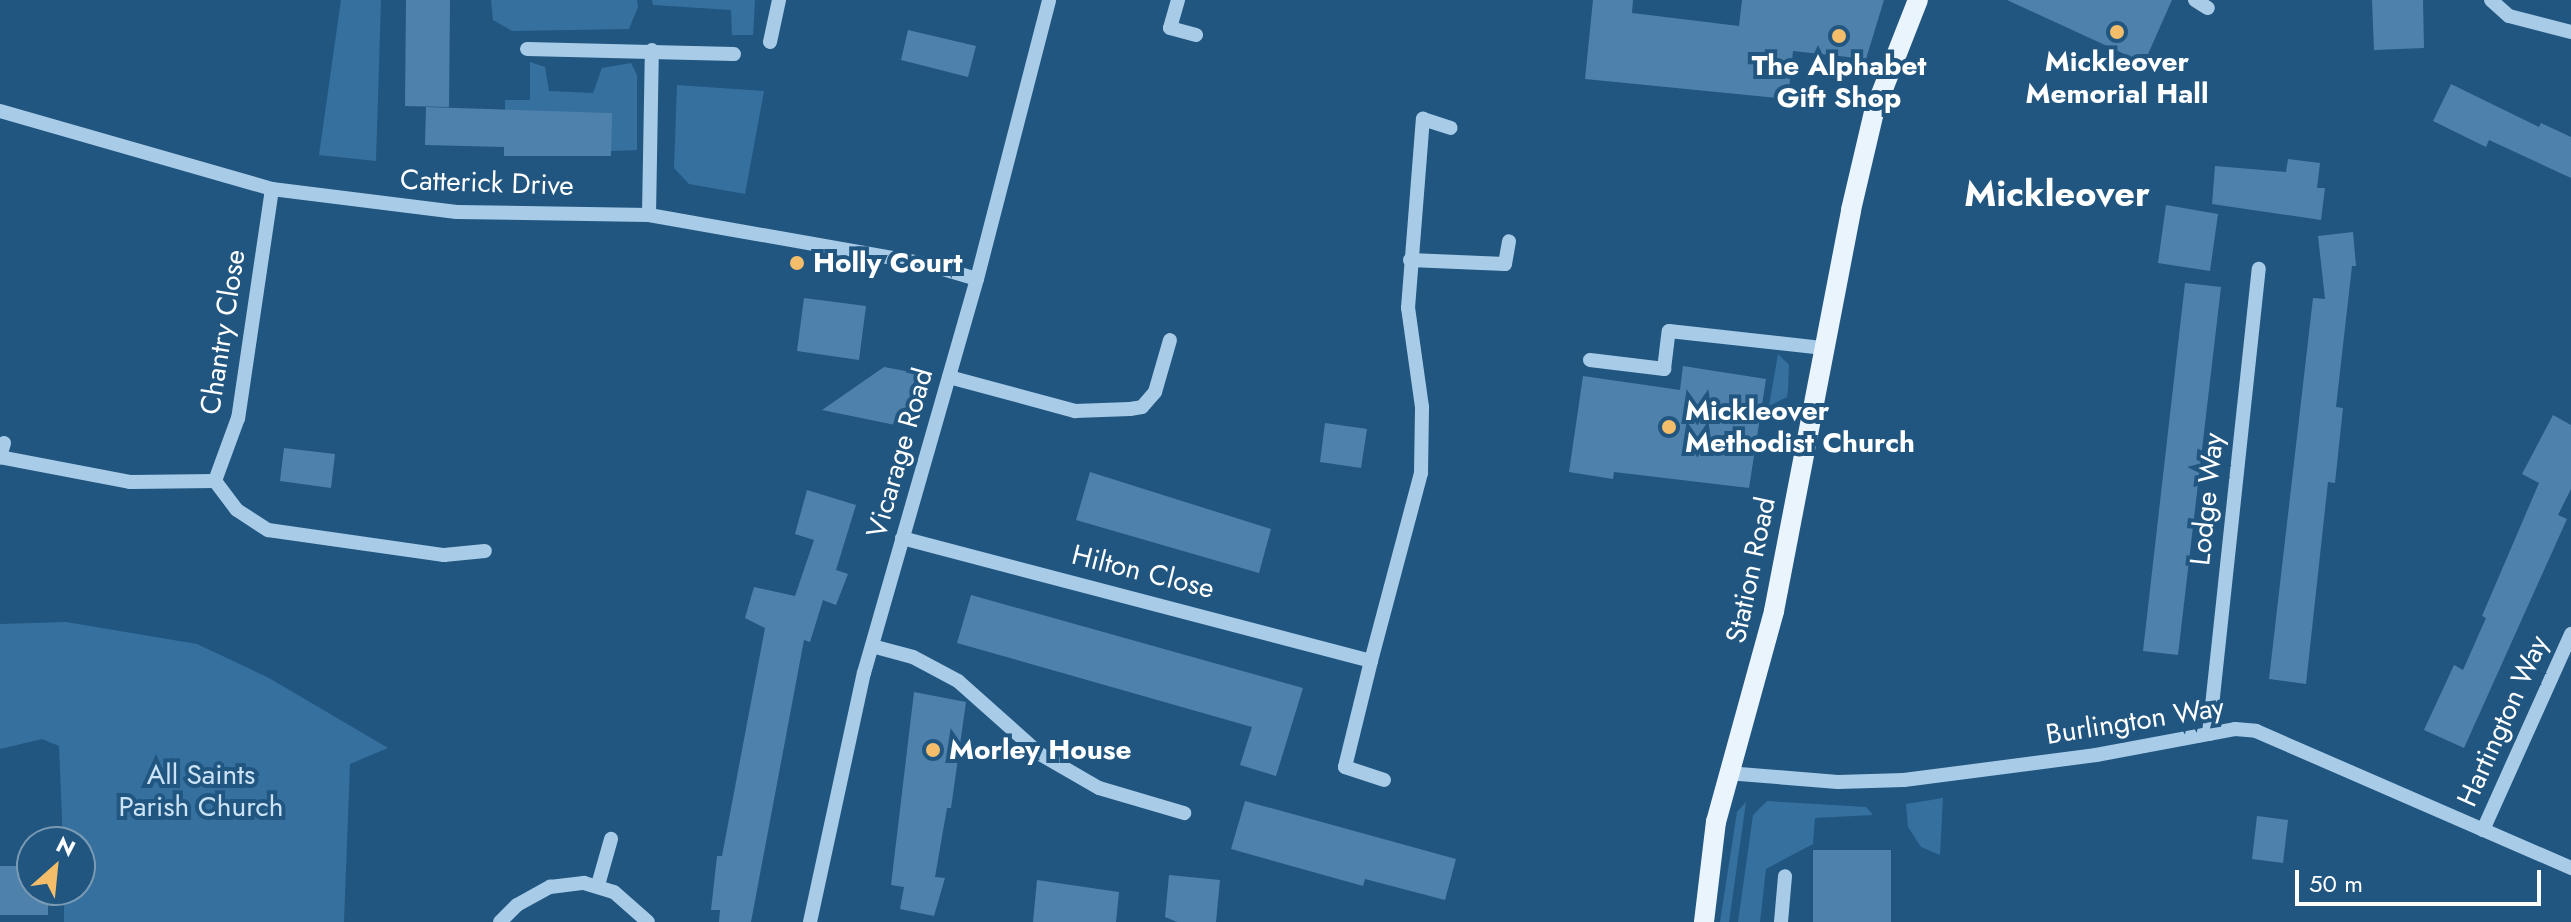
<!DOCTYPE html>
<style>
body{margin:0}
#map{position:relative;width:2571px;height:922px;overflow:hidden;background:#215681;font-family:Jost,sans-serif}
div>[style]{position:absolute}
.green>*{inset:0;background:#35709f}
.building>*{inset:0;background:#4e82ac}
.minor>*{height:14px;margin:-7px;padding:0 7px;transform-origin:7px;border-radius:7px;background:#a8cce8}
.major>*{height:20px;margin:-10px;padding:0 10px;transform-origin:10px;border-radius:10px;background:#eaf4fd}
.dots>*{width:22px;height:22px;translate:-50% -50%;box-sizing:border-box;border:4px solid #215681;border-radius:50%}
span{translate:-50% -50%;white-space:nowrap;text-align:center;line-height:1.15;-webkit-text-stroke:8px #215681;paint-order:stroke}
.poi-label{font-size:28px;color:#fff;font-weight:700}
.left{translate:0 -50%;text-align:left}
.street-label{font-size:28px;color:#fff}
.park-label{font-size:28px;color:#cce3f6}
.district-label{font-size:36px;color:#fff;font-weight:700}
.north{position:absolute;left:16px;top:826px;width:80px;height:80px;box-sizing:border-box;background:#215681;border:2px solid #7a9ab3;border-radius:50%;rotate:27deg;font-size:22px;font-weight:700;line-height:32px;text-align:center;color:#fff}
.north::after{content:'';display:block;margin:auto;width:28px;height:36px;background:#f4bd69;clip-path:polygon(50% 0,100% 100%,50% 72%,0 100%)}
.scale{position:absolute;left:2295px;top:870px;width:246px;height:36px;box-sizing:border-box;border:4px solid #fff;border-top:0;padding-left:10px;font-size:24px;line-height:28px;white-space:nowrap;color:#fff;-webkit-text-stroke:6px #215681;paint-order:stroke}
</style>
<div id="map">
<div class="green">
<div style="clip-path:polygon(341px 0,381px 0,376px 161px,319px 155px)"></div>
<div style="clip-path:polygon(491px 0,637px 0,638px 7px,629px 29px,512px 31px,493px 20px)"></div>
<div style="clip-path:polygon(652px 0,755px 0,753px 35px,732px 35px,731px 10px,653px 5px)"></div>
<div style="clip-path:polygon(530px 62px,545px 67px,549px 91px,593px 93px,602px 68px,631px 63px,637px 75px,637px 150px,611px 151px,611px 113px,505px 112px,505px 100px,530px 100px)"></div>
<div style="clip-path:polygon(677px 85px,764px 91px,745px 194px,689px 184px,674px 168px)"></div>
<div style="clip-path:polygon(1778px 354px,1789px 365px,1788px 390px,1787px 397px,1769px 406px)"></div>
<div style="clip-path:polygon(66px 622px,197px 644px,269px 678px,388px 748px,350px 764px,344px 922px,64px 922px,64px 890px,80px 890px,80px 842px,63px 842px,59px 746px,42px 739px,0 749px,0 624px)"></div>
<div style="clip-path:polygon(1943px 798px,1940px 855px,1921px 847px,1908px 827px,1906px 804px)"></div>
<div style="clip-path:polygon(1767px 801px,1866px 807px,1873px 815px,1815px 818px,1813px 844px,1766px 869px,1760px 922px,1738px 922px,1753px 815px)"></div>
<div style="clip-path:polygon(1746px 802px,1729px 922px,1720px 922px,1737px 812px)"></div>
</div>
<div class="building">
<div style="clip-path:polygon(406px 0,450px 0,449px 107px,405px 106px)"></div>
<div style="clip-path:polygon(1593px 0,1633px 0,1632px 13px,1739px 26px,1742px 0,1884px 0,1866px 59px,1793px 51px,1788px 99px,1585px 79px)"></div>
<div style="clip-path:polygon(2007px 0,2172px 0,2144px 63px)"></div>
<div style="clip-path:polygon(2372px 0,2423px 0,2424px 48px,2374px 50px)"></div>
<div style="clip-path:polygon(908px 30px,976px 46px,968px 77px,901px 60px)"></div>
<div style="clip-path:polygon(2451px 84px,2539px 127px,2541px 123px,2571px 137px,2571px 178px,2489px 140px,2486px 147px,2433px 121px)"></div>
<div style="clip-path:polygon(426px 107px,612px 113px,611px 156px,504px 156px,504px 147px,425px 145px)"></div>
<div style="clip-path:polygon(2288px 159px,2320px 163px,2317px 188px,2325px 188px,2321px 220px,2212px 204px,2215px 166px,2286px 172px)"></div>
<div style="clip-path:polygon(2166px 205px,2218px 214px,2210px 271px,2158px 263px)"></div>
<div style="clip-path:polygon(2353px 232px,2356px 266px,2352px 266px,2336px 407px,2343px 408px,2335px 483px,2328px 482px,2306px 684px,2269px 679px,2313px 298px,2325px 299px,2318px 236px)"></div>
<div style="clip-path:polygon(2185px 283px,2221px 287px,2178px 655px,2143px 651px)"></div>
<div style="clip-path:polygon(804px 298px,866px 306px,859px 360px,797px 351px)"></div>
<div style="clip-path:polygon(1683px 366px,1766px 379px,1749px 488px,1614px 472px,1613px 479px,1569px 472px,1583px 376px,1680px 390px)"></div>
<div style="clip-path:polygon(884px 367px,916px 373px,905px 427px,822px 410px)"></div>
<div style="clip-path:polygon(2553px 415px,2571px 425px,2571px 489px,2558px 515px,2567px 519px,2464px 748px,2424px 730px,2454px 665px,2463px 670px,2486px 618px,2482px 616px,2539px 483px,2522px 474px)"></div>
<div style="clip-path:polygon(1325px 423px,1367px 429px,1361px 468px,1320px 462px)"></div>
<div style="clip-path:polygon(284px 448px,335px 454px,331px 488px,280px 481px)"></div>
<div style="clip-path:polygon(1090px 472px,1271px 529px,1259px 573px,1076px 520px)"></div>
<div style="clip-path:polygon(807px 490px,856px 505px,836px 570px,848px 574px,836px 605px,823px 600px,810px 642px,804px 640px,751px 922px,719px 922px,720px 910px,711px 910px,717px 856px,722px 856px,765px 628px,745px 618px,754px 587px,795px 596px,814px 540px,795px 534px)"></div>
<div style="clip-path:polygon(971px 595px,1303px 688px,1276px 776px,1240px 765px,1252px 727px,957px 643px)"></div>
<div style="clip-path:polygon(914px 692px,966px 702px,951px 808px,947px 808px,935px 877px,945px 878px,934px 916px,900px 909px,904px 887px,891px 885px)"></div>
<div style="clip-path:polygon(1245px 801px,1456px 859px,1445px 900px,1365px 879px,1363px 886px,1231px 849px)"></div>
<div style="clip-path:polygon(2257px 816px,2288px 820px,2283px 863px,2252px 859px)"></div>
<div style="clip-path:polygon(1813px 850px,1891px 850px,1891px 922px,1813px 922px)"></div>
<div style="clip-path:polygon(0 866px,32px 866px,32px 890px,48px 890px,48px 915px,0 915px)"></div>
<div style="clip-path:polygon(1169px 875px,1220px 880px,1216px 922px,1177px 922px,1165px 917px)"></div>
<div style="clip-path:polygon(1037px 880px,1119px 892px,1116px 922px,1033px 922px)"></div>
</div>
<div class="minor">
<div style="left:1178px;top:0;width:29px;rotate:106deg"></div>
<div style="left:1170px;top:28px;width:27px;rotate:15deg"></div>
<div style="left:2195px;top:0;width:15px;rotate:32deg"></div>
<div style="left:2491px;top:0;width:24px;rotate:42deg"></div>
<div style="left:2509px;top:16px;width:64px;rotate:14.5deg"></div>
<div style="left:770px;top:42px;width:43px;rotate:-77.9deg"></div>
<div style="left:527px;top:49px;width:207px;rotate:1.4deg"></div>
<div style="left:0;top:111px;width:283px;rotate:16deg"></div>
<div style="left:272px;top:189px;width:186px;rotate:7.1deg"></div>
<div style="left:457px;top:212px;width:192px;rotate:0.9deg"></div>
<div style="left:649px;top:215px;width:281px;rotate:10deg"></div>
<div style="left:926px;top:264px;width:53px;rotate:16.4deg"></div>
<div style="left:272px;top:189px;width:232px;rotate:98.4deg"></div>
<div style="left:238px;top:418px;width:67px;rotate:110.1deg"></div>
<div style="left:215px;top:481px;width:36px;rotate:53deg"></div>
<div style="left:237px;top:510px;width:37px;rotate:33deg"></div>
<div style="left:268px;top:530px;width:178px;rotate:8.1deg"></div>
<div style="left:444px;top:555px;width:41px;rotate:-5.6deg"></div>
<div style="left:649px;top:215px;width:165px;rotate:-89deg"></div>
<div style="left:1410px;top:260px;width:95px;rotate:2.4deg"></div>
<div style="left:1505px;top:264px;width:23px;rotate:-80deg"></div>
<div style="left:1590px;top:360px;width:75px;rotate:6.9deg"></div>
<div style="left:1664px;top:369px;width:38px;rotate:-83deg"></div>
<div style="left:1669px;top:331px;width:156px;rotate:6.3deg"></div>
<div style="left:949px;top:377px;width:131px;rotate:15.1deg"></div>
<div style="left:1075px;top:411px;width:55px;rotate:-2.1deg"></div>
<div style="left:1130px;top:409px;width:12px;rotate:-9deg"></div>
<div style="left:1142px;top:407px;width:20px;rotate:-49deg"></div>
<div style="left:1155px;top:392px;width:54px;rotate:-73.9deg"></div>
<div style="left:4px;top:443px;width:15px;rotate:106deg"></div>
<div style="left:0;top:457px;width:132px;rotate:10.9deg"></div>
<div style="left:130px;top:482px;width:85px;rotate:-0.7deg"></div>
<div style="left:902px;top:538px;width:485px;rotate:14.7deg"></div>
<div style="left:1371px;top:661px;width:109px;rotate:103.8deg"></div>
<div style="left:1345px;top:767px;width:41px;rotate:18.4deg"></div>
<div style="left:872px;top:646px;width:42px;rotate:15deg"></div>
<div style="left:913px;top:657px;width:51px;rotate:28.1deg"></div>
<div style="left:958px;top:681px;width:110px;rotate:41.7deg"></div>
<div style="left:1040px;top:754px;width:68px;rotate:30deg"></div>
<div style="left:1099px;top:788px;width:89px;rotate:16.4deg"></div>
<div style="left:1371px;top:661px;width:195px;rotate:-75.1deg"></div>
<div style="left:1421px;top:473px;width:66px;rotate:-89.1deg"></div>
<div style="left:1422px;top:407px;width:100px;rotate:-98deg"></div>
<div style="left:1408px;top:308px;width:190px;rotate:-85.5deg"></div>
<div style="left:1423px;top:119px;width:29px;rotate:18deg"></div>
<div style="left:2209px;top:734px;width:468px;rotate:-83.9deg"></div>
<div style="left:1727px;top:773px;width:111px;rotate:4.6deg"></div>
<div style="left:1838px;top:782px;width:66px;rotate:-1.7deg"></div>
<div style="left:1904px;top:780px;width:194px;rotate:-7.4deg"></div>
<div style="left:2096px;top:755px;width:141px;rotate:-10.6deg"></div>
<div style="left:2235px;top:729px;width:21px;rotate:5deg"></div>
<div style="left:2256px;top:731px;width:344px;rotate:23.5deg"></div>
<div style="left:2483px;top:830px;width:215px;rotate:-65.8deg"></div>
<div style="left:598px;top:885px;width:48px;rotate:-74.2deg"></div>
<div style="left:500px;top:922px;width:24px;rotate:-45deg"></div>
<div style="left:517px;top:905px;width:38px;rotate:-29deg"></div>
<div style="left:550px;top:887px;width:34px;rotate:-7deg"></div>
<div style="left:584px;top:883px;width:31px;rotate:17deg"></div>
<div style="left:614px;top:892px;width:45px;rotate:41.4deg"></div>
<div style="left:810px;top:922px;width:255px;rotate:-77.8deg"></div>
<div style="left:864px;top:673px;width:410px;rotate:-74deg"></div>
<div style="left:977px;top:279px;width:288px;rotate:-75.5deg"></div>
<div style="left:1781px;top:922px;width:46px;rotate:-85deg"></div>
</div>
<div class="major">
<div style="left:1704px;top:922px;width:101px;rotate:-83.2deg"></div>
<div style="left:1716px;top:822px;width:219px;rotate:-74.6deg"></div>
<div style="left:1774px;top:611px;width:408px;rotate:-79.1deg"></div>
<div style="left:1851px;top:210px;width:101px;rotate:-76.8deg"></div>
<div style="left:1874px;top:112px;width:120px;rotate:-68.6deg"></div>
</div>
<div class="dots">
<div style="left:2117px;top:32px;background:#f4bd69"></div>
<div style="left:1839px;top:36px;background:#f4bd69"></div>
<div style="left:797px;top:263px;background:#f4bd69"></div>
<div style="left:1669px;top:427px;background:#f4bd69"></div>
<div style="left:933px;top:750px;background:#f4bd69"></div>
</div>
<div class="poi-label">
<span style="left:2117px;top:78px">Mickleover<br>Memorial Hall</span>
<span style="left:1839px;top:82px">The Alphabet<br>Gift Shop</span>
<span class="left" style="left:813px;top:263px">Holly Court</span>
<span class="left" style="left:1685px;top:427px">Mickleover<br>Methodist Church</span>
<span class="left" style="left:949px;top:750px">Morley House</span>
</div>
<div class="street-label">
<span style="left:487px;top:183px;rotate:2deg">Catterick Drive</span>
<span style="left:223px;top:332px;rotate:-81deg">Chantry Close</span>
<span style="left:900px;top:453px;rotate:-74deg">Vicarage Road</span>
<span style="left:2207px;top:499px;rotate:-84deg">Lodge Way</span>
<span style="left:1751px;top:570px;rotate:-78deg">Station Road</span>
<span style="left:1143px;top:572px;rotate:14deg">Hilton Close</span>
<span style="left:2135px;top:721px;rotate:-9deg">Burlington Way</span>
<span style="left:2503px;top:721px;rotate:-66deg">Hartington Way</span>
</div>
<div class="park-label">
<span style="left:201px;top:791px">All Saints<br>Parish Church</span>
</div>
<div class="district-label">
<span style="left:2057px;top:194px">Mickleover</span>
</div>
<div class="north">N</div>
<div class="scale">50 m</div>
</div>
